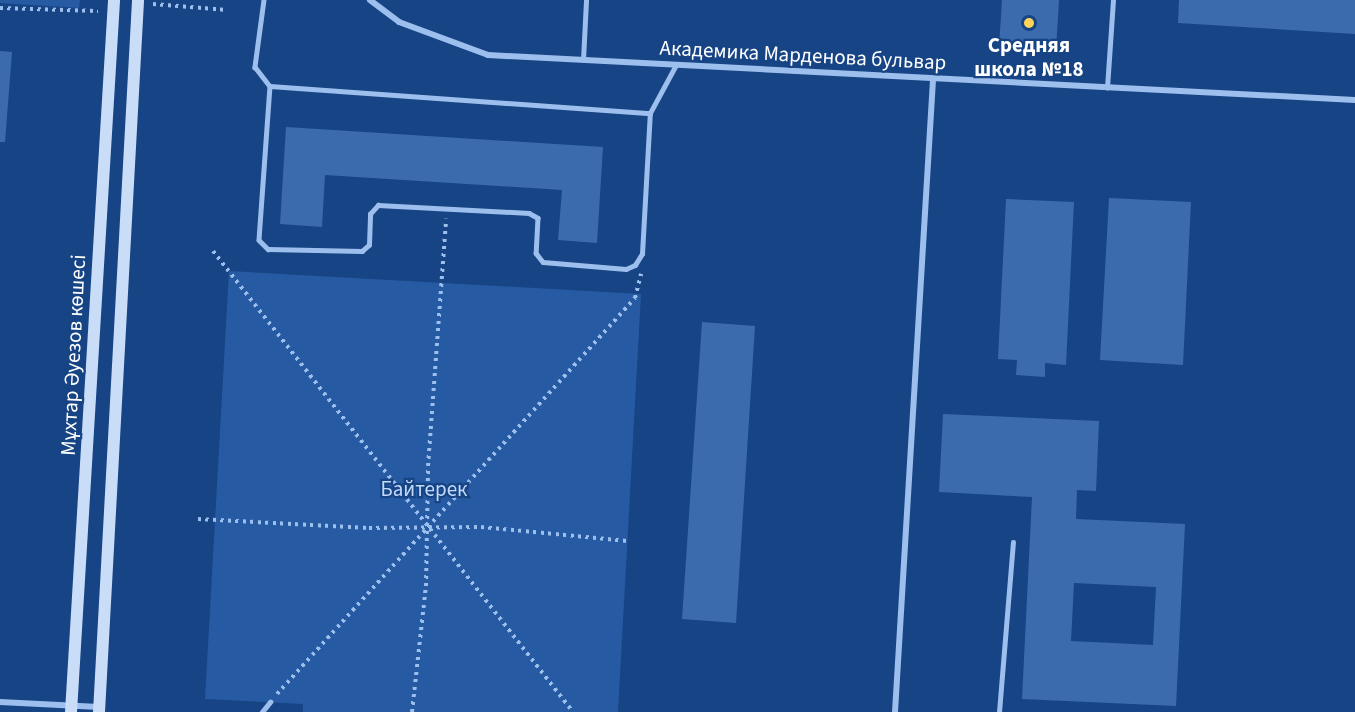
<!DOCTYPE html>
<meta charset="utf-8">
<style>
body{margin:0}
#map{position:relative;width:1355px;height:712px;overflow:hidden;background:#174485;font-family:"Source Sans 3",sans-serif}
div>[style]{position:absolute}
.green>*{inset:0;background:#265ba3}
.building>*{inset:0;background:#3c6bad}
.path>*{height:4px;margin-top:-2px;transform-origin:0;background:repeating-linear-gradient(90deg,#9dbfed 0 3px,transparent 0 7.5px)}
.service>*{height:4.5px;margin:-2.25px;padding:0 2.25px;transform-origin:2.25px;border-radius:2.25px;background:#9dbfed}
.minor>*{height:6px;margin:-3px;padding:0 3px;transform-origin:3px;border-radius:3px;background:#9dbfed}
.secondary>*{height:12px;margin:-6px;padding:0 6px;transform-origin:6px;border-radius:6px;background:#c9ddf9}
.dots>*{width:16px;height:16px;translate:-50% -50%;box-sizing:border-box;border:3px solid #174485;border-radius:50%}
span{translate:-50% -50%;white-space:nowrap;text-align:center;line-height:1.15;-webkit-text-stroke:4.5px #174485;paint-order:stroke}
.poi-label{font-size:21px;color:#fff;font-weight:700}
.street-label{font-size:21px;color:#fff}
.park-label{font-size:21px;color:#c2dafa}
</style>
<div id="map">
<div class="green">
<div style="clip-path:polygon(0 0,80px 0,79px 8px,0 3px)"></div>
<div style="clip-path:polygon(229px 271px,641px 294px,618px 712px,303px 712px,303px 704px,205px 699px)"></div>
</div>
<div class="building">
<div style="clip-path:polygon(1002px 0,1059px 0,1056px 50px,999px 47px)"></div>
<div style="clip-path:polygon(1179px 0,1355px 0,1355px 34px,1178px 23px)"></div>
<div style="clip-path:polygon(0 51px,12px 52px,5px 142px,0 142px)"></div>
<div style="clip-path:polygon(286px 127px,603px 147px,597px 243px,558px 240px,562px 190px,325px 175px,322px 227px,280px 224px)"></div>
<div style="clip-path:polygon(1109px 198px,1191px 202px,1183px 365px,1100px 360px)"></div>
<div style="clip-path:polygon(1006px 199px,1074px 202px,1066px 365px,1045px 363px,1045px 377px,1016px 375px,1017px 360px,998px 359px)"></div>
<div style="clip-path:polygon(702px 322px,755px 326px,736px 623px,682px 619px)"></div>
<div style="clip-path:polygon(evenodd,943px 414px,1099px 421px,1096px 491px,1077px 490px,1076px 519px,1185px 524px,1176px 706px,1022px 699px,1032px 497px,939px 492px,943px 414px,1074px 583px,1156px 587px,1153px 645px,1071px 641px,1074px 583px)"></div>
</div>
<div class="path">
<div style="left:153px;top:4px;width:74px;rotate:4.6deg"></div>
<div style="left:0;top:8px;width:98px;rotate:1.8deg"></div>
<div style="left:213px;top:251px;width:585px;rotate:52.01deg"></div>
<div style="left:198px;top:519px;width:171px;rotate:3deg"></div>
<div style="left:369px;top:528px;width:112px;rotate:-0.5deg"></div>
<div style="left:481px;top:527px;width:147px;rotate:5.5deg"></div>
<div style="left:277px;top:694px;width:534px;rotate:-47.89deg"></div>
<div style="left:635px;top:298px;width:25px;rotate:-76deg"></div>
<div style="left:412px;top:712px;width:127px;rotate:-83.7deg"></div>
<div style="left:426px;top:586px;width:120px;rotate:-89deg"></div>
<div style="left:428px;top:466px;width:248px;rotate:-85.8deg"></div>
</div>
<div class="service">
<div style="left:264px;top:0;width:68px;rotate:97.7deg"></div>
<div style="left:255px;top:67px;width:24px;rotate:52deg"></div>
<div style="left:270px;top:86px;width:154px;rotate:94.1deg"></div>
<div style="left:259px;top:240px;width:13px;rotate:45deg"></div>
<div style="left:268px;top:249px;width:94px;rotate:1.2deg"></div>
<div style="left:362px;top:251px;width:9px;rotate:-41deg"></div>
<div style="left:369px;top:245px;width:31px;rotate:-88deg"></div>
<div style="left:370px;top:214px;width:12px;rotate:-48deg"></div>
<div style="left:378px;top:205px;width:151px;rotate:3deg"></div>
<div style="left:529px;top:213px;width:10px;rotate:29deg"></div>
<div style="left:538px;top:218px;width:35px;rotate:93deg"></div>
<div style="left:536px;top:253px;width:11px;rotate:52deg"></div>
<div style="left:543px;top:262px;width:83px;rotate:4.8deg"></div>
<div style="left:626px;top:269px;width:10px;rotate:-24deg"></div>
<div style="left:635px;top:265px;width:13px;rotate:-58deg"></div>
<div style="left:642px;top:254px;width:141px;rotate:-86.8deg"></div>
<div style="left:650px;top:113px;width:55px;rotate:-61.6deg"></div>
<div style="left:583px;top:60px;width:60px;rotate:-87.1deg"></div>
<div style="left:270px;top:86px;width:381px;rotate:4.1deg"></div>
<div style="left:1107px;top:88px;width:88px;rotate:-86.1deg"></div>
<div style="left:262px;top:712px;width:13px;rotate:-51deg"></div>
<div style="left:999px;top:712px;width:170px;rotate:-85.3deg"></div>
</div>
<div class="minor">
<div style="left:370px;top:0;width:36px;rotate:37deg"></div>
<div style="left:399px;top:22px;width:95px;rotate:20.3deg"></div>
<div style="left:488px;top:55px;width:868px;rotate:2.97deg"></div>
<div style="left:0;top:702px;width:99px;rotate:2.9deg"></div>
<div style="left:895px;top:712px;width:634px;rotate:-86.56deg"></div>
</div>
<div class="secondary">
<div style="left:71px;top:712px;width:713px;rotate:-86.54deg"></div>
<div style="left:99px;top:712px;width:713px;rotate:-86.86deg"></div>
</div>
<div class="dots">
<div style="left:1029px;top:23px;background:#ffd358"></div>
</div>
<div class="poi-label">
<span style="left:1029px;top:57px">Средняя<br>школа №18</span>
</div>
<div class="street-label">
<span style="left:803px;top:55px;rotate:3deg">Академика Марденова бульвар</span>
<span style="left:73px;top:355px;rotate:-87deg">Мұхтар Әуезов көшесі</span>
</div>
<div class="park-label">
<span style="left:424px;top:489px">Байтерек</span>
</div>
</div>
